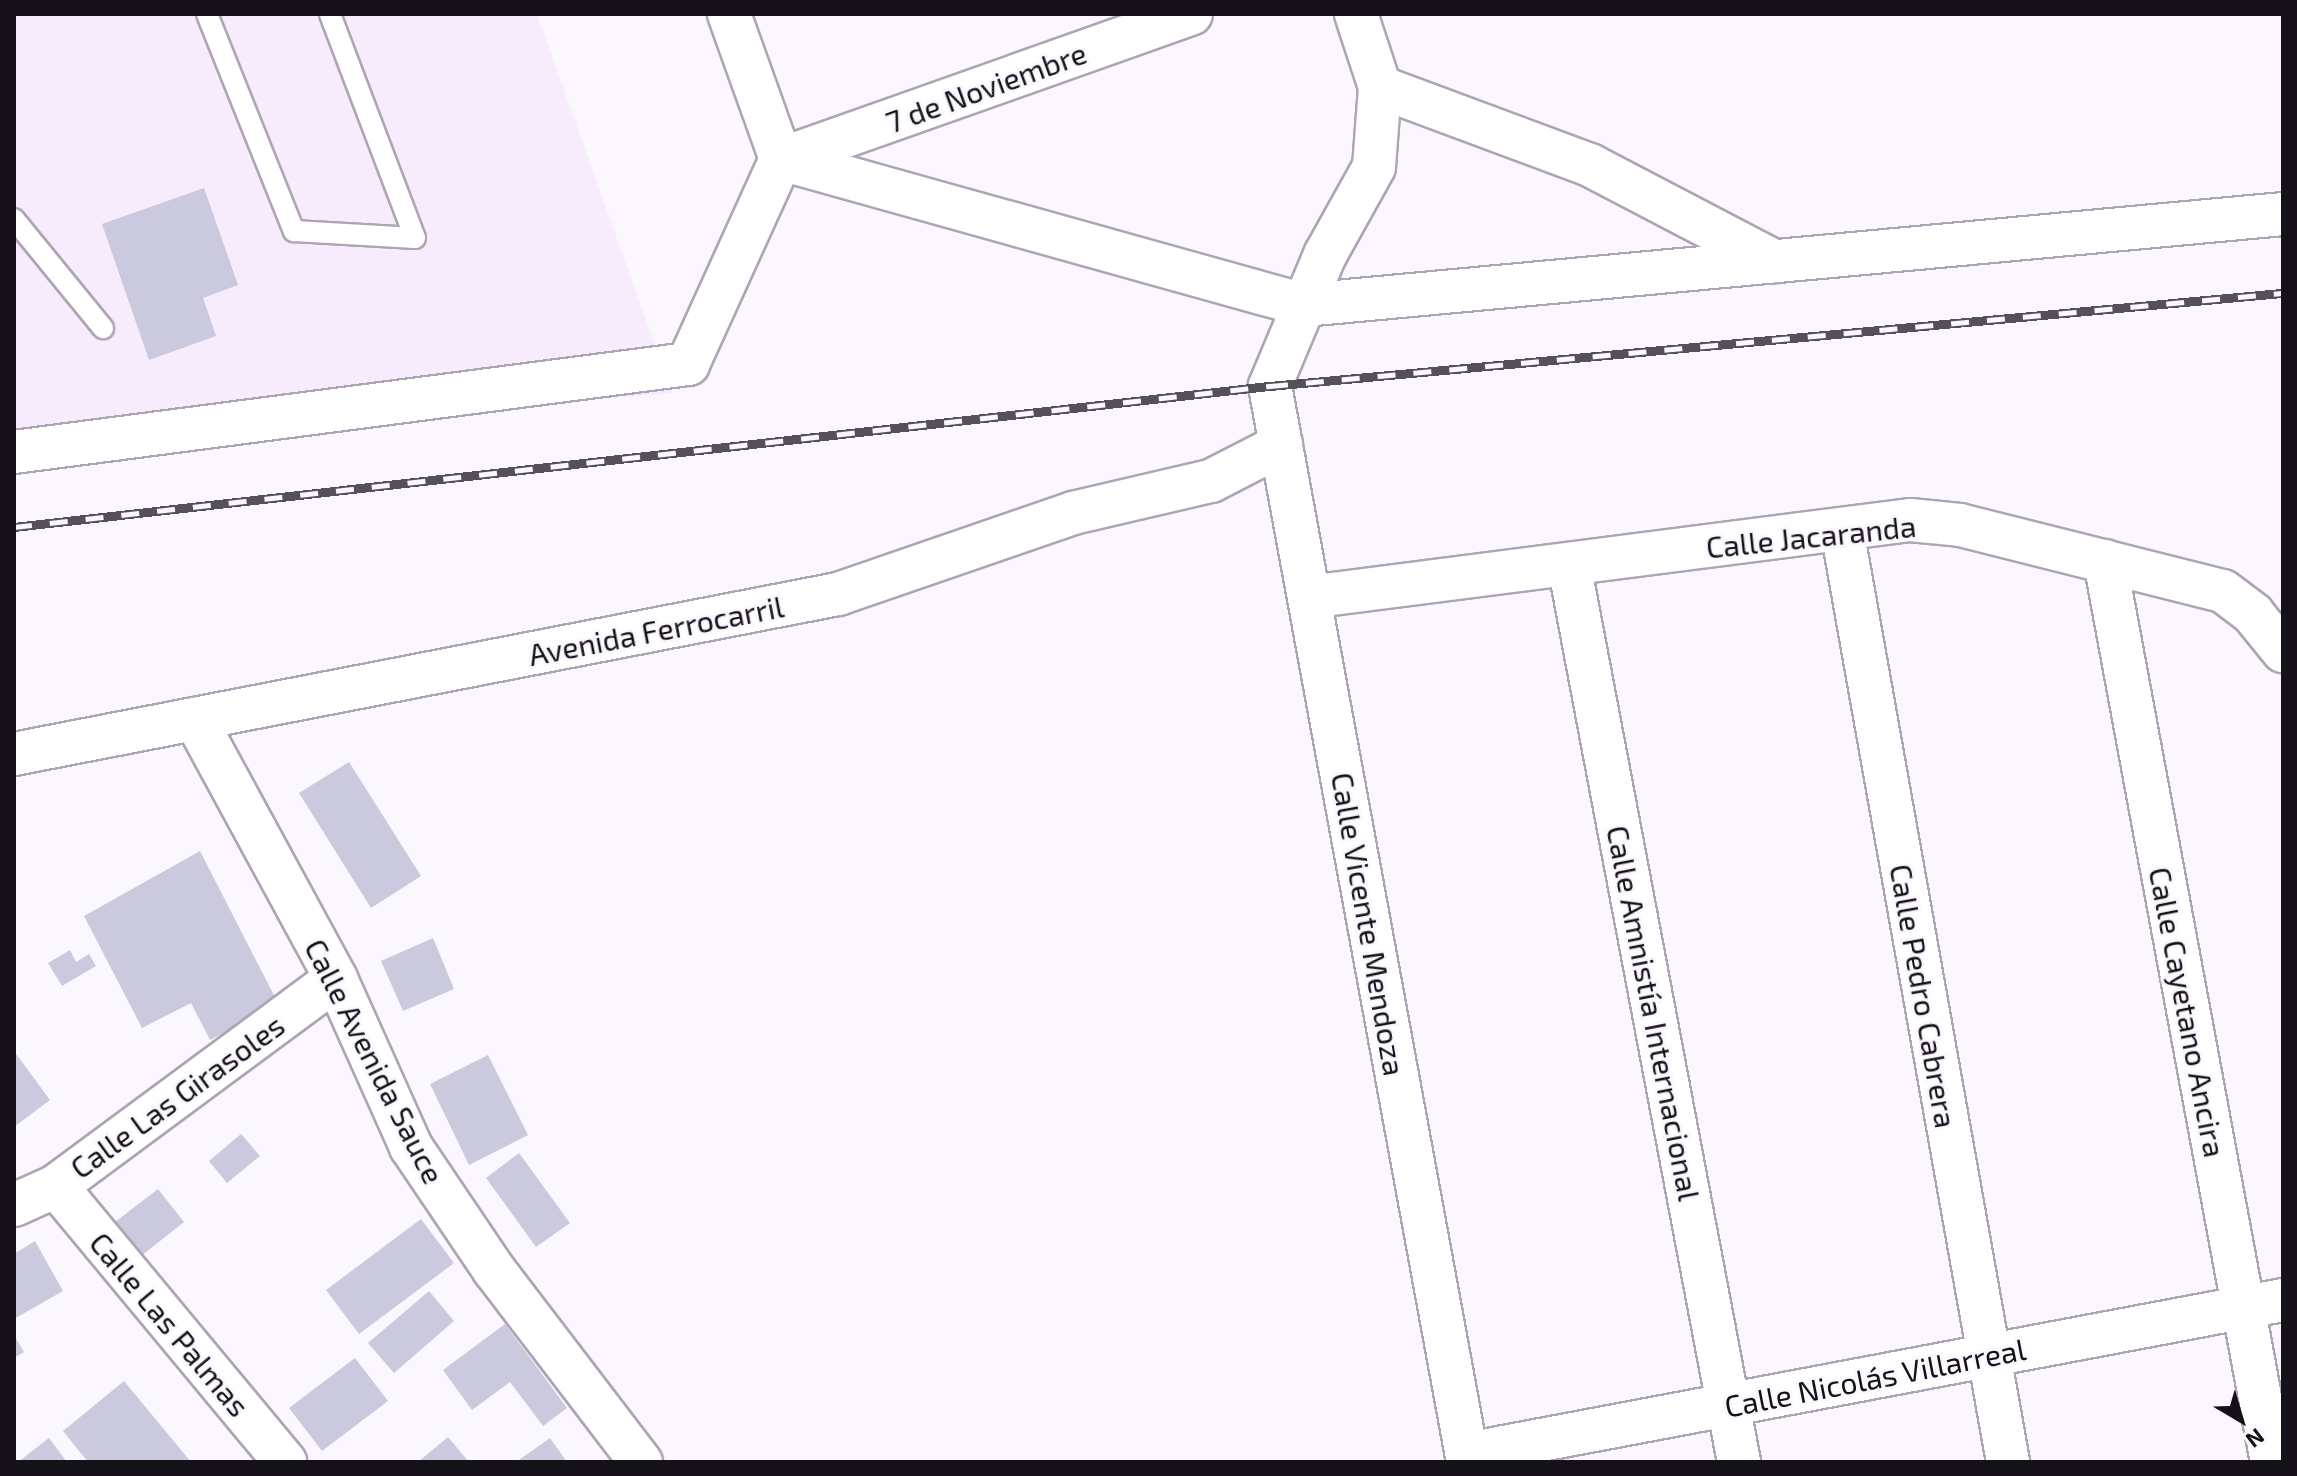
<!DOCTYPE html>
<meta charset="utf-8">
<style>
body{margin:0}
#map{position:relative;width:2297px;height:1476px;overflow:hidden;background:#fbf7fe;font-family:"Exo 2",sans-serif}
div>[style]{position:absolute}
.built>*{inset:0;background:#f6ecfc}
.building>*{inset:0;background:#cac9de}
.roads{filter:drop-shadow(2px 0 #afa4b5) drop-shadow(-2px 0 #afa4b5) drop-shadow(0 2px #afa4b5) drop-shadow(0 -2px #afa4b5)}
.lane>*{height:20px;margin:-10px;padding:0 10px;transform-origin:10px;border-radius:10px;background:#fff}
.street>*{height:42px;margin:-21px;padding:0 21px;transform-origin:21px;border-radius:21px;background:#fff}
.rail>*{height:9px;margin-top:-4.5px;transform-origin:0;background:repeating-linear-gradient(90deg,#fbf7fe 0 18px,#555158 0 36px);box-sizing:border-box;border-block:2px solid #555158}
span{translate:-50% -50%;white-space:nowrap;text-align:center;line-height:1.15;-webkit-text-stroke:6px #fbf7fe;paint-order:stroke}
.street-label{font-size:30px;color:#151118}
.frame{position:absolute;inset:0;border:16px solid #151118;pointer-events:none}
.north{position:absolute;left:2201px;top:1380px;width:80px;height:80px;-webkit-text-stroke:6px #fbf7fe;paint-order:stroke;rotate:142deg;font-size:22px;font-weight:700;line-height:32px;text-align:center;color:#151118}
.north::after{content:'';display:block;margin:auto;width:28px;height:36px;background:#151118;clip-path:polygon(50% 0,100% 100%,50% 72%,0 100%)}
</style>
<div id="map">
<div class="built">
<div style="clip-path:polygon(14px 14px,537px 14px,672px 393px,14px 451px)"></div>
</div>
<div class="building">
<div style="clip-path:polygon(204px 188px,238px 285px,203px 298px,216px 336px,149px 360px,102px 224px)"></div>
<div style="clip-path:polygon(349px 762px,421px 876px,371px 908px,299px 793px)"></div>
<div style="clip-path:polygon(200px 851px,279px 1005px,210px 1040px,191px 1003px,142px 1028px,84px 916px)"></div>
<div style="clip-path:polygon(433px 938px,454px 989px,403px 1011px,381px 961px)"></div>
<div style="clip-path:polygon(70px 950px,76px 962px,89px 954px,96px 966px,62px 986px,48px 963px)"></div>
<div style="clip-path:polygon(14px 1051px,50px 1100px,14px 1127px)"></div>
<div style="clip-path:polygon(488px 1055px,528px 1135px,469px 1165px,430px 1084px)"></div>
<div style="clip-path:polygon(241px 1134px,260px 1156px,227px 1183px,209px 1161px)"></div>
<div style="clip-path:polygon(519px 1153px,570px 1223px,536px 1247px,486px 1178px)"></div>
<div style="clip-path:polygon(158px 1189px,184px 1222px,141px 1256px,115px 1222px)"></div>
<div style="clip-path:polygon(421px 1219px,454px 1263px,359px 1334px,326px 1290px)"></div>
<div style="clip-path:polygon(35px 1241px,63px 1291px,14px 1319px,14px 1254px)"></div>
<div style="clip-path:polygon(429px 1291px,454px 1321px,394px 1373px,368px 1343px)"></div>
<div style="clip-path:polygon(505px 1324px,567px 1408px,543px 1426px,510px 1382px,472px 1410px,443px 1370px)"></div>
<div style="clip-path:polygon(14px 1335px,24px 1352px,14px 1358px)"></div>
<div style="clip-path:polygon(355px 1358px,388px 1401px,322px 1451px,289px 1408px)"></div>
<div style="clip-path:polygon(124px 1381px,191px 1462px,88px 1462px,63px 1431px)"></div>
<div style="clip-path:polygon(448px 1437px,469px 1462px,418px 1462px)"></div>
<div style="clip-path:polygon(49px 1438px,67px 1462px,18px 1462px)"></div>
<div style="clip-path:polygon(550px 1438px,567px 1462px,516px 1462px)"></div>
</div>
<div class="roads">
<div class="lane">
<div style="left:207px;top:14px;width:234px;rotate:68.2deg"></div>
<div style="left:294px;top:231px;width:121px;rotate:3.3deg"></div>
<div style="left:415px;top:238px;width:240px;rotate:-110.8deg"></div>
<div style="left:14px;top:219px;width:141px;rotate:50.8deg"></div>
</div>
<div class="street">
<div style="left:729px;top:14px;width:154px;rotate:70.3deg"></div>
<div style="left:1356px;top:14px;width:77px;rotate:71.8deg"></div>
<div style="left:1380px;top:87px;width:80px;rotate:94.3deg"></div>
<div style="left:1374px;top:167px;width:101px;rotate:119.1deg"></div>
<div style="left:1325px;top:255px;width:142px;rotate:112.8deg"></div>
<div style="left:1270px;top:386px;width:1094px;rotate:79.57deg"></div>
<div style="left:1380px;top:87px;width:224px;rotate:20.4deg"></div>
<div style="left:1590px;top:165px;width:208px;rotate:27.6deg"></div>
<div style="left:781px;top:159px;width:543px;rotate:15.6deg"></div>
<div style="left:1304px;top:305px;width:983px;rotate:-5.31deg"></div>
<div style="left:781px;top:159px;width:435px;rotate:-19.5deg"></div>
<div style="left:14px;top:452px;width:680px;rotate:-7.44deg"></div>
<div style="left:688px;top:364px;width:225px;rotate:-65.6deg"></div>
<div style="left:1842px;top:530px;width:947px;rotate:79.9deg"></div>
<div style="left:2105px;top:561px;width:916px;rotate:79.5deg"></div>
<div style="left:1569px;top:564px;width:914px;rotate:79.28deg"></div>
<div style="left:1309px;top:597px;width:606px;rotate:-7.3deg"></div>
<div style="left:1910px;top:520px;width:50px;rotate:5.7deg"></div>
<div style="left:1960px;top:525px;width:271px;rotate:14.1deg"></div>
<div style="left:2223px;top:591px;width:38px;rotate:37deg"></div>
<div style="left:2253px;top:614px;width:48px;rotate:51deg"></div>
<div style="left:195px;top:719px;width:296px;rotate:61.5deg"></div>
<div style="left:336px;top:979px;width:184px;rotate:65.9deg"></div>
<div style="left:411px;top:1147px;width:148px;rotate:56deg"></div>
<div style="left:494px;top:1270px;width:242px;rotate:52.6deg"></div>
<div style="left:14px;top:754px;width:839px;rotate:-10.99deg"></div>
<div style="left:838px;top:594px;width:249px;rotate:-19deg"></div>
<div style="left:1073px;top:513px;width:142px;rotate:-13.1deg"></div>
<div style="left:1211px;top:481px;width:79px;rotate:-27.2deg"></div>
<div style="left:56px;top:1186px;width:359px;rotate:50.3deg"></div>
<div style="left:14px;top:1205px;width:46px;rotate:-24.3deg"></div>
<div style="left:56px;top:1186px;width:348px;rotate:-36.5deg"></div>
<div style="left:1467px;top:1454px;width:830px;rotate:-10.69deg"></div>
</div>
</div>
<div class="rail">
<div style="left:14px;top:527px;width:1264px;rotate:-6.41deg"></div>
<div style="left:1270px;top:386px;width:1017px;rotate:-5.25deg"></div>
</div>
<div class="street-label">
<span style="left:986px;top:87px;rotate:-20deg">7 de Noviembre</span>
<span style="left:1811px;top:536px;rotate:-6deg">Calle Jacaranda</span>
<span style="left:656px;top:630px;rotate:-11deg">Avenida Ferrocarril</span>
<span style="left:1369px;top:924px;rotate:80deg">Calle Vicente Mendoza</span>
<span style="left:1924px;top:996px;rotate:80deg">Calle Pedro Cabrera</span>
<span style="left:2188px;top:1012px;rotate:79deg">Calle Cayetano Ancira</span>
<span style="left:1654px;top:1013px;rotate:79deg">Calle Amnistía Internacional</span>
<span style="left:375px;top:1061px;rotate:63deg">Calle Avenida Sauce</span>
<span style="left:177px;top:1096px;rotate:-36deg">Calle Las Girasoles</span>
<span style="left:170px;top:1324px;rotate:50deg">Calle Las Palmas</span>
<span style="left:1875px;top:1377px;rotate:-11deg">Calle Nicolás Villarreal</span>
</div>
<div class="frame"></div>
<div class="north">N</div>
</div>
